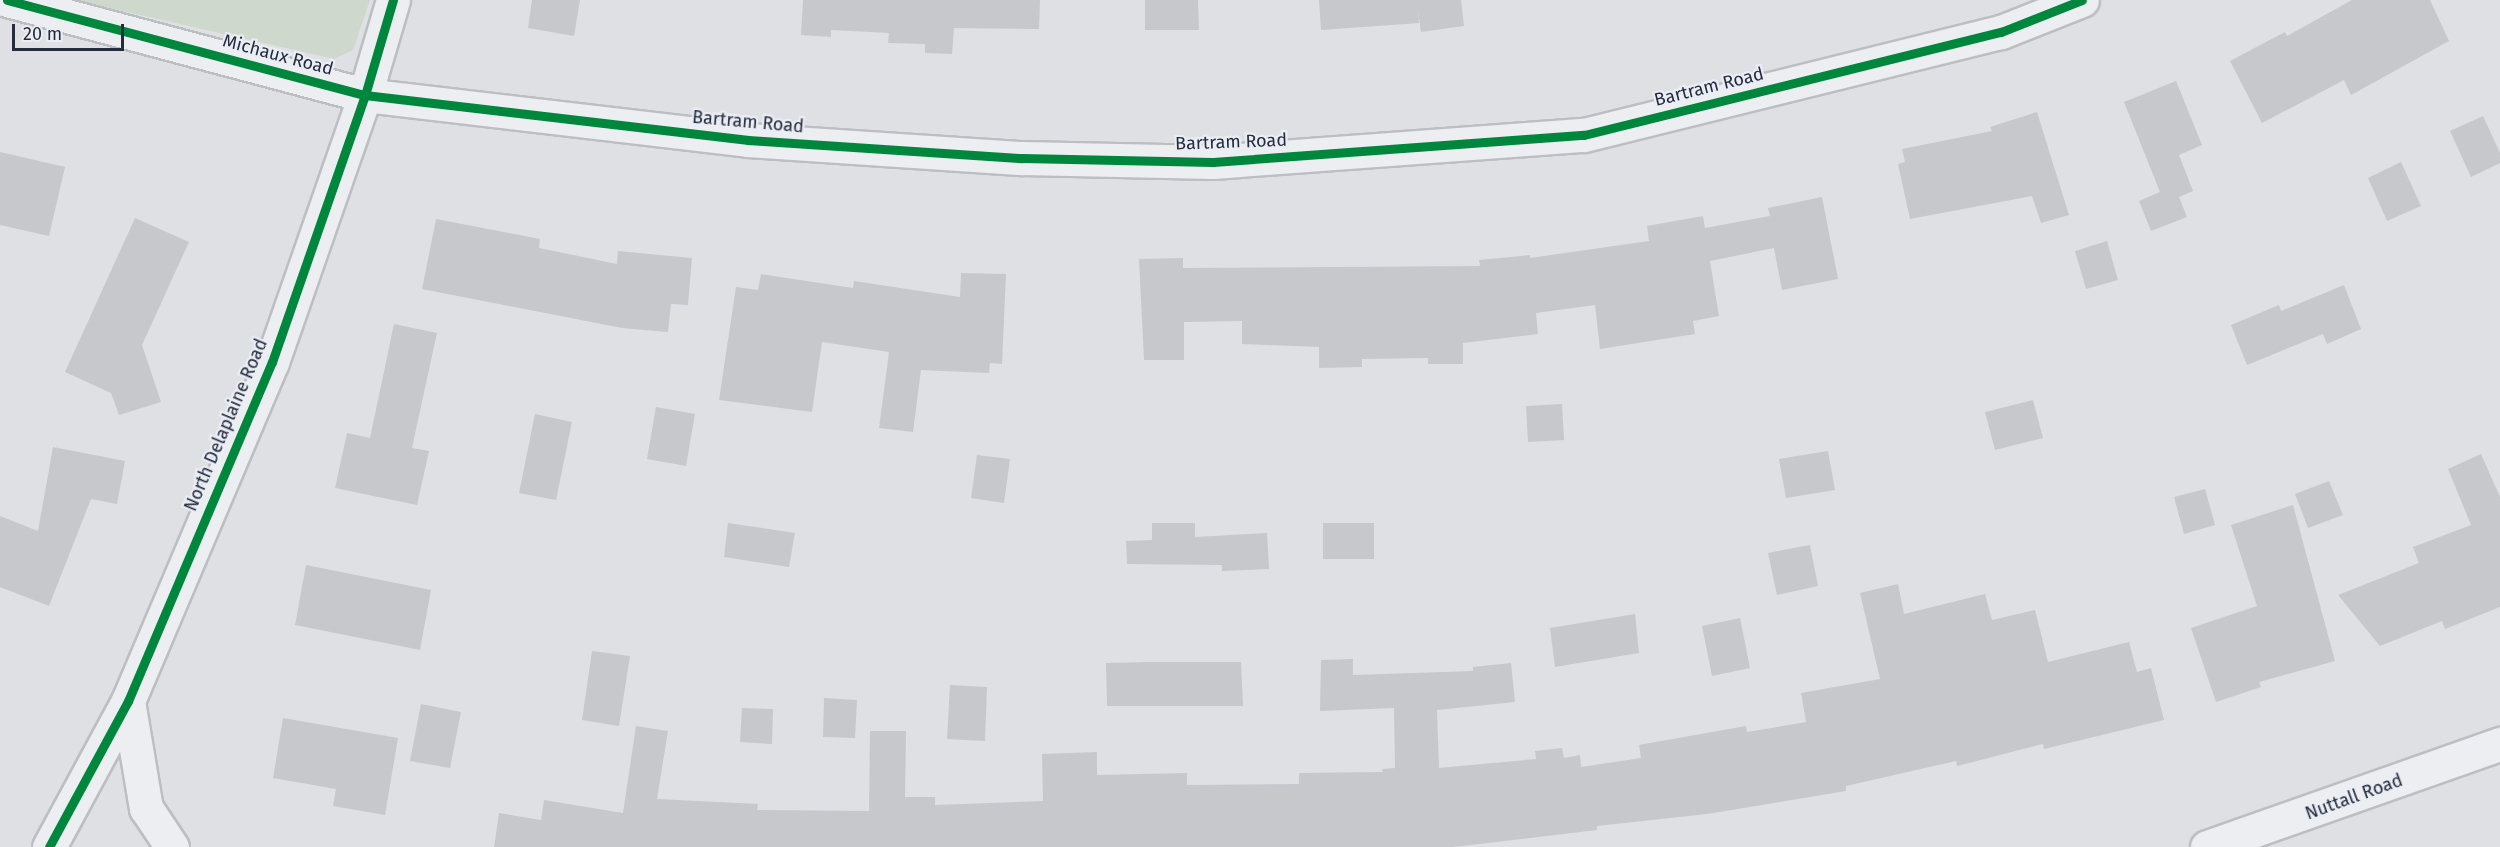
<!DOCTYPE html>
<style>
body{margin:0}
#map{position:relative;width:2500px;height:847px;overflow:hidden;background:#dee0e4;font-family:"Fira Sans",sans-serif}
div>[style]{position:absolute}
.green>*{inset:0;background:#ced8cd}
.building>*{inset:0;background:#c6c8cc}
.roads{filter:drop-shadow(2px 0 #bcbec2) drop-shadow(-2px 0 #bcbec2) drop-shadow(0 2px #bcbec2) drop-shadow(0 -2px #bcbec2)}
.minor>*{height:33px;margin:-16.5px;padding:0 16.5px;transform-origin:16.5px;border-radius:16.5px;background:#edeef1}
.cycleway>*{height:9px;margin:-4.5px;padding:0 4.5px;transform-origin:4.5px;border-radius:4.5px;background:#00873e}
span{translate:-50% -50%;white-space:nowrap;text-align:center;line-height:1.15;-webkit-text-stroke:4.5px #eaeef4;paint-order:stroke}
.street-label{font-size:18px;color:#242c3d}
.scale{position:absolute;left:12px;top:24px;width:112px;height:27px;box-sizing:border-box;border:3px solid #242c3d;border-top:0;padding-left:8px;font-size:18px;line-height:21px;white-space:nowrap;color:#242c3d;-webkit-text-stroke:4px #eaeef4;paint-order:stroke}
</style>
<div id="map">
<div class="green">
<div style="clip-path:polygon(74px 0,370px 0,353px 50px,334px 59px)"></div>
</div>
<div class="building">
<div style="clip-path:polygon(532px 0,580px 0,574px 36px,528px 28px)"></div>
<div style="clip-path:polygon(803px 0,1040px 0,1039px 29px,954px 28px,952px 54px,925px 53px,925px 44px,888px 43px,889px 33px,831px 30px,831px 37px,801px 35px)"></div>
<div style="clip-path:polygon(1145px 0,1198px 0,1199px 30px,1145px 30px)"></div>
<div style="clip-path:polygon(1319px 0,1461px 0,1464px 26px,1421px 32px,1418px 11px,1419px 23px,1321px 30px)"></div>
<div style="clip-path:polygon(2352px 0,2430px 0,2449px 41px,2351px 95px,2344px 80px,2262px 123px,2230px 61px,2285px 32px,2287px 36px)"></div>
<div style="clip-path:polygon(2176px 81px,2202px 145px,2179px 155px,2193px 191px,2179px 197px,2187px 217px,2151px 231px,2139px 201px,2160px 192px,2124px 102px)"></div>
<div style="clip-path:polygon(2037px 112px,2069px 215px,2041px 223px,2032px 196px,1910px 219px,1898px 164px,1905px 162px,1902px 149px,1992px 131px,1990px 127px)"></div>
<div style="clip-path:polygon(2483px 116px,2500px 153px,2500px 163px,2471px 177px,2450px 131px)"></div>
<div style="clip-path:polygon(0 152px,65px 167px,49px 236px,0 225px)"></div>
<div style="clip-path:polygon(2401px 162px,2421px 206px,2387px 221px,2368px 178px)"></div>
<div style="clip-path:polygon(1822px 197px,1838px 279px,1782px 290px,1774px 248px,1710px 261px,1719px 316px,1693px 321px,1695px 334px,1600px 349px,1595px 305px,1536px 313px,1538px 334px,1463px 343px,1463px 364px,1428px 364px,1428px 358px,1362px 359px,1362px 367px,1319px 368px,1319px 347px,1242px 344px,1242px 321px,1184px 322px,1184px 360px,1144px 360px,1139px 259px,1183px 258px,1183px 268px,1480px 266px,1479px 260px,1530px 255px,1530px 258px,1649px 241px,1647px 226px,1703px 216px,1705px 228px,1770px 216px,1768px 208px)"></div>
<div style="clip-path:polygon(135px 218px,189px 242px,142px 345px,161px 402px,119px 415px,111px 393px,65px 372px)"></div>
<div style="clip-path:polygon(436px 219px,540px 239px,539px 248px,617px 264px,618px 251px,692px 258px,688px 305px,671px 304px,668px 332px,622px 328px,422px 289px)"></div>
<div style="clip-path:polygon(2107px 241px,2118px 280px,2086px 289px,2075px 251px)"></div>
<div style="clip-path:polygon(961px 273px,1006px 274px,1002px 364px,990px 363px,989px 373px,921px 370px,913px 432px,879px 428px,889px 352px,822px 342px,812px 412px,719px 400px,736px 287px,758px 290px,761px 274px,853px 288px,854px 281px,960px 297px)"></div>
<div style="clip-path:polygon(2344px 285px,2361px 329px,2327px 344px,2323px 334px,2247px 365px,2231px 325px,2279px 305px,2281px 311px)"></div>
<div style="clip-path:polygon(394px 324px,437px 333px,412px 448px,429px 451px,417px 505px,335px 488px,347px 433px,370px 438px)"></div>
<div style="clip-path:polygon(2033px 400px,2043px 438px,1995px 450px,1985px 412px)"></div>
<div style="clip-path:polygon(1562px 404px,1564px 440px,1528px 442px,1526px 406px)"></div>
<div style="clip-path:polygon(656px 407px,695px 414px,686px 466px,647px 459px)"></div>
<div style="clip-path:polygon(535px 414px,572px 422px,556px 500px,519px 493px)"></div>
<div style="clip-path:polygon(53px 447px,125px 461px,117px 504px,91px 499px,49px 606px,0 587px,0 516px,38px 531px)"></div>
<div style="clip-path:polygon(1828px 451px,1835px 490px,1786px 498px,1779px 459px)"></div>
<div style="clip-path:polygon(2481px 454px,2500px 497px,2500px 607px,2445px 629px,2442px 621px,2380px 646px,2338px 595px,2419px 563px,2413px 547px,2471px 525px,2448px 469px)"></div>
<div style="clip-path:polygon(977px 455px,1010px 459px,1004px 503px,971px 498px)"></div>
<div style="clip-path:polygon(2329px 481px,2343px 515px,2308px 528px,2295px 494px)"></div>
<div style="clip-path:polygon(2205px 489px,2215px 525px,2184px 534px,2174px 497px)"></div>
<div style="clip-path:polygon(2293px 505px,2335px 661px,2259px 682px,2261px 687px,2216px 702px,2191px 628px,2257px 606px,2231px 525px)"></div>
<div style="clip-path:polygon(728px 523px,795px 533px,789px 567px,724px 557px)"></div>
<div style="clip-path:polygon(1152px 523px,1195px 523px,1195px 537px,1267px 533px,1269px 569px,1222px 571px,1222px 565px,1127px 564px,1126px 541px,1152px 540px)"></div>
<div style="clip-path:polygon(1323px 523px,1374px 523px,1374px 559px,1323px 559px)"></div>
<div style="clip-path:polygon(1810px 545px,1818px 586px,1777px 595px,1768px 553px)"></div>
<div style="clip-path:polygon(306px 565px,431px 590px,420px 650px,295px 625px)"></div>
<div style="clip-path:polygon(1898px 584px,1904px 614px,1985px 594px,1992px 620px,2035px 610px,2048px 662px,2129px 642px,2137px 672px,2151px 668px,2164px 720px,2044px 749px,2043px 744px,1957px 766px,1956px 761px,1846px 786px,1846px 791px,1707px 814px,1597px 826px,1597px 830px,1454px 847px,494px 847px,499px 813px,541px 820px,544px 800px,623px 813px,636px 726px,668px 731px,657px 799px,758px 804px,757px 810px,869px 811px,870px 731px,906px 731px,905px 797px,935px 797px,935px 805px,1043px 801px,1042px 754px,1097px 752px,1097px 775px,1187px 773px,1187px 785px,1299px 784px,1299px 773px,1383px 772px,1382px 769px,1395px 768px,1394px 708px,1320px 711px,1321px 660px,1353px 659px,1353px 675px,1473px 671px,1473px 667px,1511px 663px,1515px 702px,1437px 710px,1439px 768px,1536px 759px,1535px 751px,1562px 748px,1564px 758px,1580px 755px,1581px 767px,1641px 758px,1639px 745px,1746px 726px,1747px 732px,1806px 722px,1801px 693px,1880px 679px,1860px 593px)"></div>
<div style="clip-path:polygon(1635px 614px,1639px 653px,1555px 667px,1550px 628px)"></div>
<div style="clip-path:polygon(1740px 618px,1750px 668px,1712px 676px,1702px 626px)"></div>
<div style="clip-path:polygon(592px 651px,630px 656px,619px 726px,582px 720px)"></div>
<div style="clip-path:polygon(1148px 662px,1241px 662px,1243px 706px,1107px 706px,1106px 663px)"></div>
<div style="clip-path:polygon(950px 685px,987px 687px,985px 741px,947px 739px)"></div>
<div style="clip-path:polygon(824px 698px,857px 700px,855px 738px,823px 737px)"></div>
<div style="clip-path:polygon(421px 704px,461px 712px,450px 768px,410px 761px)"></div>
<div style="clip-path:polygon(742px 708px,773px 709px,772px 744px,740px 742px)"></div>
<div style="clip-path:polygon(283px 718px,398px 738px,385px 815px,333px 806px,336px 789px,273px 778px)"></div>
</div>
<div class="roads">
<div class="minor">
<div style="left:7px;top:0;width:370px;rotate:14.9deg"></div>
<div style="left:365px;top:95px;width:386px;rotate:6.7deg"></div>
<div style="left:748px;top:140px;width:275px;rotate:3.8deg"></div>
<div style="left:1022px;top:158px;width:191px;rotate:1.2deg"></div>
<div style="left:1213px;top:162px;width:372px;rotate:-4.2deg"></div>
<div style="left:1584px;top:135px;width:430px;rotate:-13.9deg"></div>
<div style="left:2001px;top:32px;width:87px;rotate:-21.6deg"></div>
<div style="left:128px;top:701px;width:109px;rotate:80.5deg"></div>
<div style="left:146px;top:808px;width:47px;rotate:56.3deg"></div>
<div style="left:49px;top:847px;width:166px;rotate:-61.6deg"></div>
<div style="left:128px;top:701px;width:368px;rotate:-67deg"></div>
<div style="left:272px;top:362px;width:283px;rotate:-70.8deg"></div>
<div style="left:365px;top:95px;width:99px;rotate:-73.6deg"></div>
<div style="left:2207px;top:847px;width:311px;rotate:-19.4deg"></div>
</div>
</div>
<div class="cycleway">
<div style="left:7px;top:0;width:370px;rotate:14.9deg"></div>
<div style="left:365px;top:95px;width:386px;rotate:6.7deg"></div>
<div style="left:748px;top:140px;width:275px;rotate:3.8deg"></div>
<div style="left:1022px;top:158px;width:191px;rotate:1.2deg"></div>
<div style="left:1213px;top:162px;width:372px;rotate:-4.2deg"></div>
<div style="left:1584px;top:135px;width:430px;rotate:-13.9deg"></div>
<div style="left:2001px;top:32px;width:87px;rotate:-21.6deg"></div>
<div style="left:49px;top:847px;width:166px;rotate:-61.6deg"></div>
<div style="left:128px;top:701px;width:368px;rotate:-67deg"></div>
<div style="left:272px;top:362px;width:283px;rotate:-70.8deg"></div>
<div style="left:365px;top:95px;width:99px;rotate:-73.6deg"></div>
</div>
<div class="street-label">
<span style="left:278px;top:55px;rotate:15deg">Michaux Road</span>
<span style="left:1709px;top:87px;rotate:-14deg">Bartram Road</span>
<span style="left:748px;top:122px;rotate:5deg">Bartram Road</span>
<span style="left:1231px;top:142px;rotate:-2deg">Bartram Road</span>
<span style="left:226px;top:425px;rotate:-67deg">North Delaplaine Road</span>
<span style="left:2354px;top:797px;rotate:-20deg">Nuttall Road</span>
</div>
<div class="scale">20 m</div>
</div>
